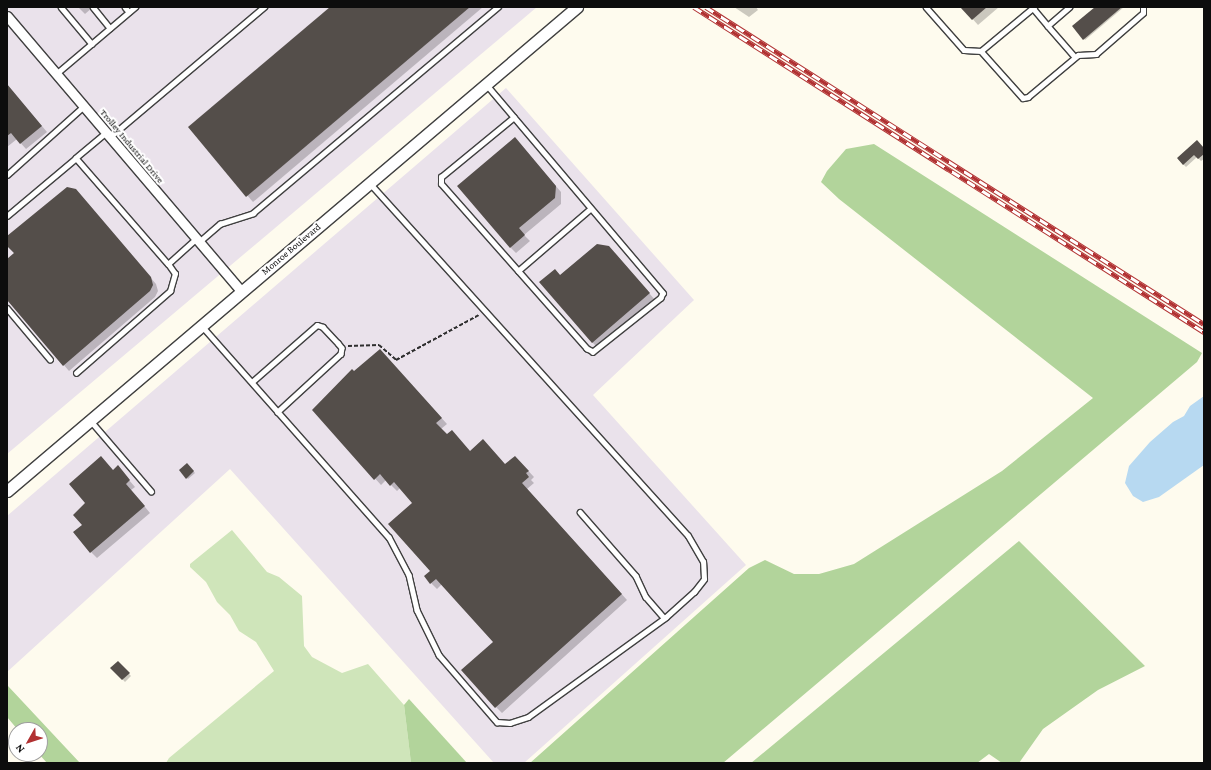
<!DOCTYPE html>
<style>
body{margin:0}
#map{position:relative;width:1211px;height:770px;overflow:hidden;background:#fefbee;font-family:"Crimson Pro",serif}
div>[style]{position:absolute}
.industrial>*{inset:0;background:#eae2eb}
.green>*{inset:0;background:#cfe5ba}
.forest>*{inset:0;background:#b2d49b}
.water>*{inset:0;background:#b7d9f1}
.shadow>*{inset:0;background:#0003}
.building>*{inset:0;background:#544e4a}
.path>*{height:2px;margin-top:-1px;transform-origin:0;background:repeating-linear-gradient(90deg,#2f2f2f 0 4px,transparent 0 6px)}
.roads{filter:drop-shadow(1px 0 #404040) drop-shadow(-1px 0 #404040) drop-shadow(0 1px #404040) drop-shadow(0 -1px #404040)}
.service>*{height:4.5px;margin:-2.25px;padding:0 2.25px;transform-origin:2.25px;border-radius:2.25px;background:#fff}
.minor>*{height:9px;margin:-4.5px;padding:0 4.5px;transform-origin:4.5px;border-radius:4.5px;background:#fff}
.tertiary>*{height:11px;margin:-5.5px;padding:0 5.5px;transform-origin:5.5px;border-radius:5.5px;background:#fff}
.rail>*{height:4.5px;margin-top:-2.25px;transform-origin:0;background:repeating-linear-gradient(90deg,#fff 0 9px,#b13132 0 18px);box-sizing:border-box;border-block:1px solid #b13132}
span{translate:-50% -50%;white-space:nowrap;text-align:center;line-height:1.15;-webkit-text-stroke:4px #fff;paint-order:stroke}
.street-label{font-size:10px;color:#0d0d0d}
.frame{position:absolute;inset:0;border:8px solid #0d0d0d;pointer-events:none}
.north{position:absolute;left:8px;top:722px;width:40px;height:40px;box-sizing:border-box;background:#fff;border:1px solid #9e9e9e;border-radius:50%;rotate:231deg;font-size:11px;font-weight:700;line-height:16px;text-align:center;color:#0d0d0d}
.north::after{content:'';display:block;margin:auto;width:14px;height:18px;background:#b13132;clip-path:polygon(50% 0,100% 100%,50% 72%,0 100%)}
</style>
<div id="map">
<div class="industrial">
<div style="clip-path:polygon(7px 7px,537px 7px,7px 454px)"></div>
<div style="clip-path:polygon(506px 88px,694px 300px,593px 395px,746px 565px,524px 763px,494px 763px,230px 469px,7px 672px,7px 516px)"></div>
</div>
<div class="green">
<div style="clip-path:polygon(232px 530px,267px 572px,279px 577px,302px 596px,304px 646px,312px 657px,342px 673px,368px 664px,404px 705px,411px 763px,166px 763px,169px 758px,274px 671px,256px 642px,239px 631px,230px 615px,217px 602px,206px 582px,190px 567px,190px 564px)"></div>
</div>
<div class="forest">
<div style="clip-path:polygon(874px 144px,1202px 353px,1197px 362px,723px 763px,530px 763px,749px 568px,765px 560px,794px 574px,819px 574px,854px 564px,1002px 471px,1093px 398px,839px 199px,821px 182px,827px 171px,846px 149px)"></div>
<div style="clip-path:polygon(1019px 541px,1145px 666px,1098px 690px,1043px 729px,1019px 763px,1002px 763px,989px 754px,977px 763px,751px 763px)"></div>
<div style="clip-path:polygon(7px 685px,8px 686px,80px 763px,47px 763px,39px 754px,40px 730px,18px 730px,7px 717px)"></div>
<div style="clip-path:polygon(409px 699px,467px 763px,411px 763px,404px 705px)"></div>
</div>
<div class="water">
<div style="clip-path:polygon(1204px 396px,1204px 465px,1159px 497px,1143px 502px,1133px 496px,1125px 483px,1129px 466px,1150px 442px,1173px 422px,1184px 416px,1190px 406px)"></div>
</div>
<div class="shadow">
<div style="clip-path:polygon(78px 7px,93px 7px,85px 14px)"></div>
<div style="clip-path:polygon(332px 7px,483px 7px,253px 202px,189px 128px)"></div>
<div style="clip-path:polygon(734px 7px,756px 7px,758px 10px,749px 17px)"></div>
<div style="clip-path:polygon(962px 7px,999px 7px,978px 25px)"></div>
<div style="clip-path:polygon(1096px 7px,1124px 7px,1085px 40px,1073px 26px)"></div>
<div style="clip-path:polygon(7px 85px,47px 132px,26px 149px,17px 139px,7px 147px)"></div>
<div style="clip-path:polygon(520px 144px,561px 192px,561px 204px,524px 235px,530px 241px,516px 253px,511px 248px)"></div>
<div style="clip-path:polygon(1204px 149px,1204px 159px,1201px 161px,1197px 157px,1186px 167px,1178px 159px)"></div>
<div style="clip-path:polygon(82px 197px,156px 284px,158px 291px,155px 297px,69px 371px,7px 299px,7px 260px,15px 254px,7px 244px,7px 237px)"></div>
<div style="clip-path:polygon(615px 253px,655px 300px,598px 348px,592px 342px,555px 270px,561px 276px)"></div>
<div style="clip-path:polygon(385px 356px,447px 424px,441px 429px,447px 435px,470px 452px,506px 465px,521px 463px,534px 477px,531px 480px,534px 483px,527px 489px,627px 600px,502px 713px,496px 707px,494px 642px,442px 584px,437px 589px,431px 583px,431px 571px,414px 503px,400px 488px,397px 491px,386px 480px,381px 485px,313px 410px,355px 372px)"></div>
<div style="clip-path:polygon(187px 464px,195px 473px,188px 479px,180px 470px)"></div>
<div style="clip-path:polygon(113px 471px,123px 473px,135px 487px,131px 490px,150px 513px,97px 558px,91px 552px,83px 525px)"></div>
<div style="clip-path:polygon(118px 662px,131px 676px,125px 682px,112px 668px)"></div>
</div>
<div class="building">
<div style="clip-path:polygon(330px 7px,470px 7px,246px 197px,188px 127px)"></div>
<div style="clip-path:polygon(960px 7px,987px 7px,972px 20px)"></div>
<div style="clip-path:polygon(1095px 7px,1122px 7px,1083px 40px,1072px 26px)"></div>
<div style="clip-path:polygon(7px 84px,42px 126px,20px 144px,11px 133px,7px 136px)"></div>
<div style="clip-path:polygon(515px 137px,556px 186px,555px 198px,519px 228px,525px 235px,510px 248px,457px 186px)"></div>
<div style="clip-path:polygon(1197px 140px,1204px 148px,1204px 154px,1198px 159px,1194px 155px,1183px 165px,1177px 158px)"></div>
<div style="clip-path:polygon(67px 187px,76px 189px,151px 277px,153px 285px,150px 291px,63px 366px,7px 300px,7px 259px,14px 253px,7px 246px,7px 236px)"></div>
<div style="clip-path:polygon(597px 244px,609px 246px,650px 293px,592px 343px,539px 282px,555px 269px,560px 275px)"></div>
<div style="clip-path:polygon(380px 349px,442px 418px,436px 423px,447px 434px,452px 430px,470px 451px,483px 439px,505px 464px,515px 456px,529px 471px,526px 473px,529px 477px,522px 483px,622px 594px,495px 708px,461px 670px,493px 642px,436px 579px,430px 584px,424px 576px,430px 571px,388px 524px,412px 503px,394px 482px,390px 486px,380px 474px,374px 480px,312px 410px,352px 369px,354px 371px)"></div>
<div style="clip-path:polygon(101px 456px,113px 470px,118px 465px,130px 480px,126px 484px,145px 506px,90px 553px,73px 532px,82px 525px,73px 515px,85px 503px,69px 484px)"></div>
<div style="clip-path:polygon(187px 463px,194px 471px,186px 479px,179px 470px)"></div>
<div style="clip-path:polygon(118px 661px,130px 673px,122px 680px,110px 668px)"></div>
</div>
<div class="path">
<div style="left:348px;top:346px;width:31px;rotate:-2deg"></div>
<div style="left:379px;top:345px;width:23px;rotate:41deg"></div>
<div style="left:396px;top:360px;width:94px;rotate:-28.5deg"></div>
</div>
<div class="roads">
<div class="service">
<div style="left:61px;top:7px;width:48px;rotate:50deg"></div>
<div style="left:93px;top:7px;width:27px;rotate:51deg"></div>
<div style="left:125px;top:7px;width:6px;rotate:51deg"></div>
<div style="left:926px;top:7px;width:57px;rotate:48.5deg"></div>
<div style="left:964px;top:50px;width:17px;rotate:3deg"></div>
<div style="left:981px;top:51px;width:69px;rotate:-39.7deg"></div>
<div style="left:1070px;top:7px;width:29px;rotate:139deg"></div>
<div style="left:1048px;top:26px;width:41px;rotate:48.9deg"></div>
<div style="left:1033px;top:8px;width:23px;rotate:50deg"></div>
<div style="left:981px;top:51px;width:63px;rotate:48.2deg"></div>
<div style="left:1023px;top:98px;width:5px;rotate:-11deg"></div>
<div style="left:1028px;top:97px;width:65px;rotate:-40deg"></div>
<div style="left:1078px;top:55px;width:18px;rotate:-3deg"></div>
<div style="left:1096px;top:54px;width:62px;rotate:-41.1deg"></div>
<div style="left:1143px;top:13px;width:6px;rotate:-90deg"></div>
<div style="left:56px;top:74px;width:104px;rotate:-40.3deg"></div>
<div style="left:486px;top:84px;width:274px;rotate:49.7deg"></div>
<div style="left:663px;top:293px;width:5px;rotate:112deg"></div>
<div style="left:661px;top:298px;width:87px;rotate:141.5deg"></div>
<div style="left:593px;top:352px;width:7px;rotate:-153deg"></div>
<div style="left:587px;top:349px;width:220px;rotate:-131.5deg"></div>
<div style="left:441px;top:184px;width:7px;rotate:-90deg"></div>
<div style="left:441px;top:177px;width:94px;rotate:-39.4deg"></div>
<div style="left:106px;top:133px;width:39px;rotate:140deg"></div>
<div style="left:76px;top:158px;width:140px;rotate:49deg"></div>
<div style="left:168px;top:264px;width:38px;rotate:-42deg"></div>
<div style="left:110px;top:137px;width:202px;rotate:-40.2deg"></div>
<div style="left:7px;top:175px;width:103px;rotate:-41.9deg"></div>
<div style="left:7px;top:216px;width:90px;rotate:-40deg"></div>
<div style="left:199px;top:242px;width:28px;rotate:-41deg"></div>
<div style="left:220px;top:224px;width:35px;rotate:-18deg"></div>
<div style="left:253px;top:213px;width:320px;rotate:-40.1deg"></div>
<div style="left:518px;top:271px;width:95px;rotate:-40.7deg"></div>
<div style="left:7px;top:308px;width:67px;rotate:49.9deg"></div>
<div style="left:202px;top:326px;width:282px;rotate:48.5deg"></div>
<div style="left:389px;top:537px;width:43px;rotate:62.2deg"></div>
<div style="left:409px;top:575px;width:36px;rotate:77deg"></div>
<div style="left:417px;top:610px;width:50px;rotate:63.9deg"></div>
<div style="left:439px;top:655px;width:89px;rotate:49.1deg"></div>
<div style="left:497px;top:722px;width:13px;rotate:4deg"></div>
<div style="left:510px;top:723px;width:19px;rotate:-18deg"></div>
<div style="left:528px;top:717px;width:170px;rotate:-35.9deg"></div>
<div style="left:666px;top:617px;width:38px;rotate:-42deg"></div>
<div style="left:694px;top:592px;width:16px;rotate:-52deg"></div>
<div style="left:704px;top:579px;width:17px;rotate:-93deg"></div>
<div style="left:703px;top:562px;width:30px;rotate:-120deg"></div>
<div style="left:688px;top:536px;width:474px;rotate:-132.1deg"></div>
<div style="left:76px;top:373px;width:125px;rotate:-41.1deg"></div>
<div style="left:170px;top:291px;width:18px;rotate:-74deg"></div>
<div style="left:175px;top:274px;width:12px;rotate:-125deg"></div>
<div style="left:252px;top:382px;width:86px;rotate:-41.2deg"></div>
<div style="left:317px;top:325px;width:6px;rotate:18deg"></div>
<div style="left:323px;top:327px;width:22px;rotate:47deg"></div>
<div style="left:338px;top:343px;width:6px;rotate:51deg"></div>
<div style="left:342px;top:348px;width:6px;rotate:99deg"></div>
<div style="left:341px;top:354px;width:86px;rotate:137.4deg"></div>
<div style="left:90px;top:420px;width:94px;rotate:49.3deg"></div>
<div style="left:580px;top:512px;width:85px;rotate:48.8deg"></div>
<div style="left:636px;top:576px;width:23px;rotate:65deg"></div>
<div style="left:646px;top:597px;width:28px;rotate:49deg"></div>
</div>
<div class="minor">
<div style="left:7px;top:16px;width:361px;rotate:49.6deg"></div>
</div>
<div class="tertiary">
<div style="left:7px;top:491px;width:748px;rotate:-40.34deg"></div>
</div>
</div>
<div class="rail">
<div style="left:694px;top:7px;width:605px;rotate:32.51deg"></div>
<div style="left:706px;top:7px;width:590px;rotate:32.48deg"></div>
</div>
<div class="street-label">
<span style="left:132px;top:146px;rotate:50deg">Trolley Industrial Drive</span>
<span style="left:291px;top:249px;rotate:-40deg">Monroe Boulevard</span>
</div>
<div class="frame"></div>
<div class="north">N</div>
</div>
